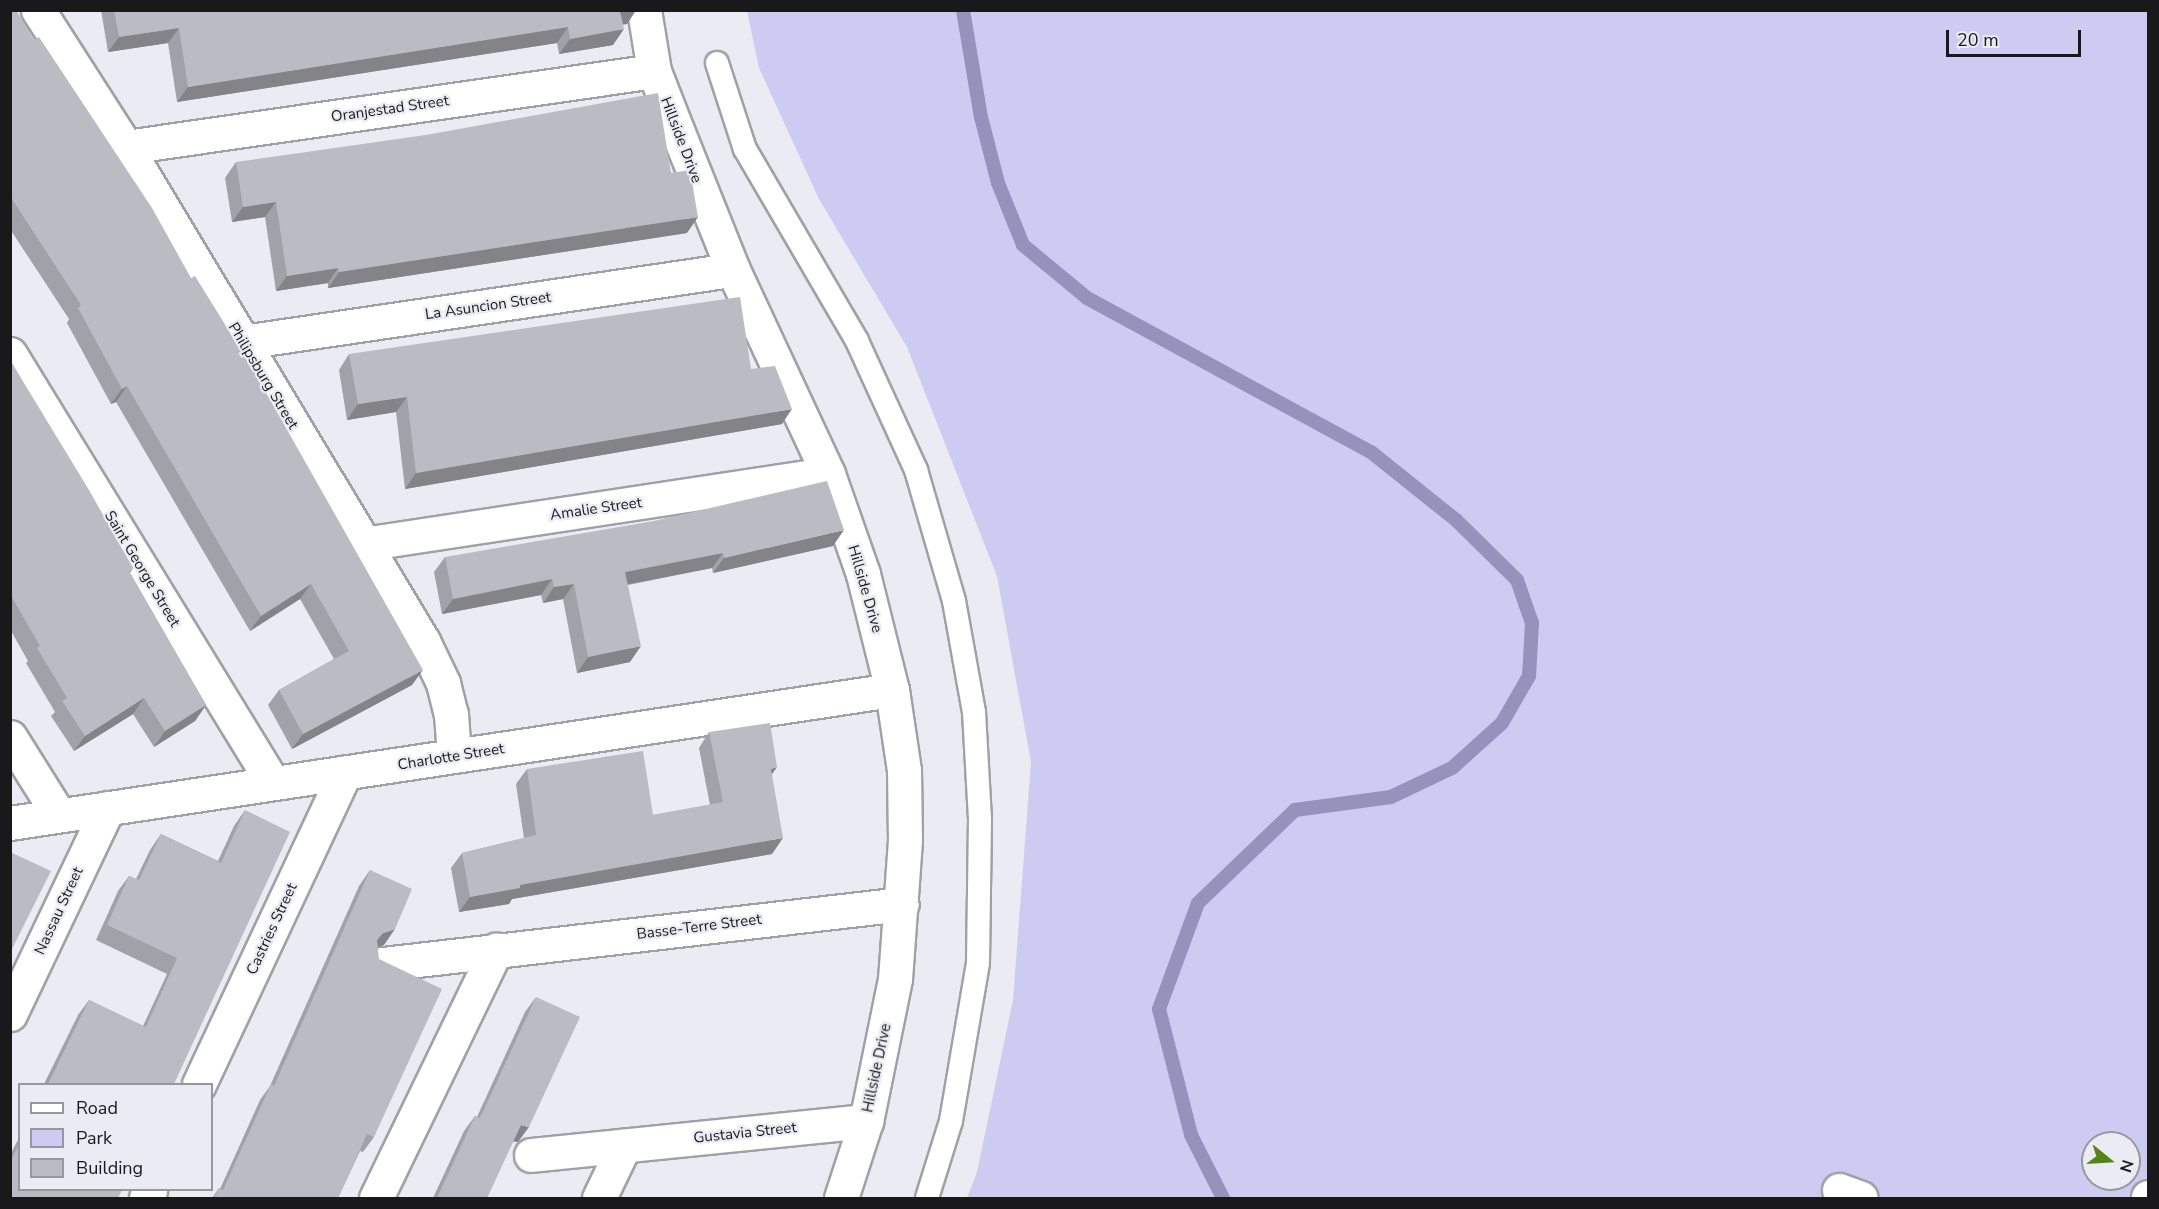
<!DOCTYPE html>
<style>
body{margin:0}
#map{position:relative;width:2159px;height:1209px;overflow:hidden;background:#ebebf3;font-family:"Nunito Sans",sans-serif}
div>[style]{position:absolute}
.green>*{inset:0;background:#cdcbf1}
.stream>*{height:14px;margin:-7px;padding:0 7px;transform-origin:7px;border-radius:7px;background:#9592be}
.roads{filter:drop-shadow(2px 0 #a0a0a7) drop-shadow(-2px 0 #a0a0a7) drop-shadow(0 2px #a0a0a7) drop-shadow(0 -2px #a0a0a7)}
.lane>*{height:22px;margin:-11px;padding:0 11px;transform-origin:11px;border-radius:11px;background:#fff}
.street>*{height:33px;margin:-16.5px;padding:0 16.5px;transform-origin:16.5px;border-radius:16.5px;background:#fff}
.wall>*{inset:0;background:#a1a1a8}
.shaded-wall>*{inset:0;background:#838388}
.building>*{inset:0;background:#bbbbc3}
span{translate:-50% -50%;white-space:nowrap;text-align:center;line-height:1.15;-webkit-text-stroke:4.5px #ebebf3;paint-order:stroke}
.street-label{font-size:15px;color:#19191c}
.frame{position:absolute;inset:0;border:12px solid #19191c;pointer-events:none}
.legend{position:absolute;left:18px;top:1083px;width:195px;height:108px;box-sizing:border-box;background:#ebebf3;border:2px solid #97979d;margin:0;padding:8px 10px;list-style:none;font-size:18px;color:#19191c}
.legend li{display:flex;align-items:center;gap:12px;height:30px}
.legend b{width:30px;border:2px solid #97979d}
.north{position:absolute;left:2081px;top:1131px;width:60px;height:60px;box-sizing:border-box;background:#ebebf3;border:2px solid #97979d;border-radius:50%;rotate:108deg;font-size:16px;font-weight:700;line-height:24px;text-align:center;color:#19191c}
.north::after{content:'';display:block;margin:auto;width:21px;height:27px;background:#558415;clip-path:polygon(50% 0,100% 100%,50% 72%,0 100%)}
.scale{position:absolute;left:1946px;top:30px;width:135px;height:27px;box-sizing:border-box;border:3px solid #19191c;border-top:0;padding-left:8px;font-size:18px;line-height:21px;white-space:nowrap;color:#19191c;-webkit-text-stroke:4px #ebebf3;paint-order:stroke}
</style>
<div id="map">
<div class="green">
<div style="clip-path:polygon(evenodd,747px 11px,2148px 11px,2148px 1198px,967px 1198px,977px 1172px,1013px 1000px,1031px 762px,997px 576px,907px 347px,819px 199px,759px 68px,747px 11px,2093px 1143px,2129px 1143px,2129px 1179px,2093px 1179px,2093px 1143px)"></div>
</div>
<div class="stream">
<div style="left:963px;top:10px;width:109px;rotate:80.5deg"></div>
<div style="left:981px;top:117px;width:68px;rotate:75.6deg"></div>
<div style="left:998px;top:183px;width:67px;rotate:68deg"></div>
<div style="left:1023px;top:245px;width:83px;rotate:39.6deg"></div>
<div style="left:1087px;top:298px;width:323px;rotate:28.5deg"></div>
<div style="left:1371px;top:452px;width:109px;rotate:38.7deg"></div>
<div style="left:1456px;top:520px;width:86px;rotate:44.5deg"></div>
<div style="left:1517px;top:580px;width:46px;rotate:70.8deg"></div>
<div style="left:1532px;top:623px;width:53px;rotate:93.2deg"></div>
<div style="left:1529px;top:676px;width:54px;rotate:119.9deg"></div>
<div style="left:1502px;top:723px;width:67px;rotate:138deg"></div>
<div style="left:1452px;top:768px;width:68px;rotate:154.6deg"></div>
<div style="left:1391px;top:797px;width:97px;rotate:172.3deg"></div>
<div style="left:1295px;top:810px;width:134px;rotate:136.2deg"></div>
<div style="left:1198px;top:903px;width:113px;rotate:110.2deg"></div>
<div style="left:1159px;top:1009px;width:130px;rotate:75.7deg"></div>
<div style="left:1191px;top:1135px;width:71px;rotate:63.1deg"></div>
</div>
<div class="roads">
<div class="lane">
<div style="left:717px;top:63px;width:90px;rotate:72deg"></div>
<div style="left:745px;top:149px;width:222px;rotate:59.7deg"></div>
<div style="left:857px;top:341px;width:142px;rotate:65.4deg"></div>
<div style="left:916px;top:470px;width:136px;rotate:73.8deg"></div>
<div style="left:954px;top:601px;width:113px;rotate:79.8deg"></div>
<div style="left:974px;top:712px;width:107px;rotate:86.8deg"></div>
<div style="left:980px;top:819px;width:144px;rotate:90.8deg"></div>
<div style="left:978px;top:963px;width:160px;rotate:99.7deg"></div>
<div style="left:951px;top:1121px;width:81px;rotate:107.3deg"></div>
</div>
<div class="street">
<div style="left:38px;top:10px;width:163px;rotate:57.3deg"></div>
<div style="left:126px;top:147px;width:576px;rotate:58.99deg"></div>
<div style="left:423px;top:641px;width:47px;rotate:64.5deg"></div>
<div style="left:443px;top:683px;width:32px;rotate:76deg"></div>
<div style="left:451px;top:714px;width:42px;rotate:85.9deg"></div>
<div style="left:644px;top:10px;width:62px;rotate:80.7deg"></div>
<div style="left:654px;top:71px;width:63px;rotate:68.7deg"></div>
<div style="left:677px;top:130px;width:151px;rotate:68.2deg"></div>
<div style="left:733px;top:270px;width:225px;rotate:65deg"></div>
<div style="left:828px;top:474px;width:106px;rotate:70.7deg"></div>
<div style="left:863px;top:574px;width:120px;rotate:76deg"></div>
<div style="left:892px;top:690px;width:81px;rotate:81.5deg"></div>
<div style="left:904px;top:770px;width:70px;rotate:89.2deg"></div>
<div style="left:905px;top:840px;width:139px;rotate:94.1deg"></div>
<div style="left:895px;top:979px;width:145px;rotate:101.5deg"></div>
<div style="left:866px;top:1121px;width:81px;rotate:108deg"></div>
<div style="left:126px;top:147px;width:533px;rotate:-8.19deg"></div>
<div style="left:243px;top:342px;width:495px;rotate:-8.4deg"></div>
<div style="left:10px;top:354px;width:503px;rotate:58.49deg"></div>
<div style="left:363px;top:544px;width:470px;rotate:-8.6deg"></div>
<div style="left:10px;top:737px;width:92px;rotate:57.9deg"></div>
<div style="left:10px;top:823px;width:892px;rotate:-8.58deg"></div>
<div style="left:383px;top:964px;width:522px;rotate:-6.59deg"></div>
<div style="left:10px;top:1014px;width:228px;rotate:-64.6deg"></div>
<div style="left:199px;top:1084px;width:344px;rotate:-64.9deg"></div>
<div style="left:531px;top:1155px;width:337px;rotate:-5.8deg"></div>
<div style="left:1839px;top:1190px;width:23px;rotate:20deg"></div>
<div style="left:146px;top:1198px;width:9px;rotate:-63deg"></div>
<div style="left:376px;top:1198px;width:276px;rotate:-64.2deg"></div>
<div style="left:599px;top:1198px;width:58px;rotate:-64.3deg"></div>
<div style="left:2148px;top:1198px;width:1px;rotate:-90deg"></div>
</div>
</div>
<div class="wall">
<div style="clip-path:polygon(10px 10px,412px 685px,292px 749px,268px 705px,279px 690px,334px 659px,300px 599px,250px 631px,116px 402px,111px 404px,67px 323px,69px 319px,10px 229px)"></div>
<div style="clip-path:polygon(101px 10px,636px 10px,627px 24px,623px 24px,613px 45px,559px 54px,557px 43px,177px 102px,168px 43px,108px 52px)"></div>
<div style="clip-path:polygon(236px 162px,671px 173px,687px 233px,328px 288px,328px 283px,276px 291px,265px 217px,232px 222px,225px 178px)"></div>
<div style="clip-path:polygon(349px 354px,751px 369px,782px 424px,405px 489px,396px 412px,347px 420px,339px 370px)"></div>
<div style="clip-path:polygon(10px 360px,133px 568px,130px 573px,206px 705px,195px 721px,154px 747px,133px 714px,74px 751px,51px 716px,55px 712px,26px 663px,28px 661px,10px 629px)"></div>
<div style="clip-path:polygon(833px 546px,713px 573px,712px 568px,628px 585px,630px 662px,577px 673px,563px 599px,543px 603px,541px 595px,442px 614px,434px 572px,445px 557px)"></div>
<div style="clip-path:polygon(709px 732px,772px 775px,772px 854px,512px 899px,509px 904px,459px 912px,451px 868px,462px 853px,524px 838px,516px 784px,527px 769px,653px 815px,710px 805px,699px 748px)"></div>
<div style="clip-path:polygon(245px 810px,174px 1084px,44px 1084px,78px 1015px,89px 1000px,143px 1026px,167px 974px,96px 940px,118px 891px,129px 876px,136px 879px,150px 850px,161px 834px,218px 861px,234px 826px)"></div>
<div style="clip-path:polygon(370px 870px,384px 945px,378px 947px,374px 1137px,363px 1152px,360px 1151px,338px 1198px,212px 1198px,219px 1188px,220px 1189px,260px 1100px,270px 1086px,359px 886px)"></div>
<div style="clip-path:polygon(536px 997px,518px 1142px,513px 1141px,487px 1198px,433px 1198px,464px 1131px,475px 1116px,477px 1117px,525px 1012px)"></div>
<div style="clip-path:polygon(20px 1136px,20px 1190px,10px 1198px,10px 1155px)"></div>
</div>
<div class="shaded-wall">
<div style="clip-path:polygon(625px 10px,636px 10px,627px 24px,610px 27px,620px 11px)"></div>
<div style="clip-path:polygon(568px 27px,557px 43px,177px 102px,188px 87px)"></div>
<div style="clip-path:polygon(179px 28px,168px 43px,108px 52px,119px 37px)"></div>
<div style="clip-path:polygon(624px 29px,613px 45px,559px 54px,570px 39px)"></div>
<div style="clip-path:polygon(276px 202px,265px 217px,232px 222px,243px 207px)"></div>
<div style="clip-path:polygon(698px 217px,687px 233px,328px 288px,339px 272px)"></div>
<div style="clip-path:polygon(338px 268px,328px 283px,276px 291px,287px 276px)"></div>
<div style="clip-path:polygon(127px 386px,116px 402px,111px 404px,122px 389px)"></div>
<div style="clip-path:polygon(407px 397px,396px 412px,347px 420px,358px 404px)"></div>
<div style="clip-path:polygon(792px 409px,782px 424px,405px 489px,416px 473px)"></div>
<div style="clip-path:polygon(844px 530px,833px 546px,713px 573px,724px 558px)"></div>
<div style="clip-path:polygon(723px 553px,712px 568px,614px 587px,625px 572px)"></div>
<div style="clip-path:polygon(552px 579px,541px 595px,442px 614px,453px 599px)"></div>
<div style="clip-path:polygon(311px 584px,300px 599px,250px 631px,261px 616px)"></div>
<div style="clip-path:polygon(574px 584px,563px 599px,543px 603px,554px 587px)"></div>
<div style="clip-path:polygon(641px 646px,630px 662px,577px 673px,588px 657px)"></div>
<div style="clip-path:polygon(423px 670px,412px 685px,292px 749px,303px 734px)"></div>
<div style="clip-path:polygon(144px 698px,133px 714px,74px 751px,85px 736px)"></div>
<div style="clip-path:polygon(206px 705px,195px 721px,154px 747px,165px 731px)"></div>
<div style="clip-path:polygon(777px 767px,766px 783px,771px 769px)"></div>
<div style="clip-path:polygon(783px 838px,772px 854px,512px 899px,509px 904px,459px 912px,470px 897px,520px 885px)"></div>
<div style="clip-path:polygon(395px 929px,384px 945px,372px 949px,377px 940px,383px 933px)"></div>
<div style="clip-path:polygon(521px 1125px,529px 1127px,518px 1142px,510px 1141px)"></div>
</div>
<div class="building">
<div style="clip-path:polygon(10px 10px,16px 10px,34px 40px,39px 37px,152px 208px,191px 278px,195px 276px,255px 373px,423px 670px,303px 734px,279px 690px,349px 651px,311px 584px,261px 616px,127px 386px,122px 389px,78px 308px,81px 305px,10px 196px)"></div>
<div style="clip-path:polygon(114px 10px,625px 10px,620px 11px,624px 29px,570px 39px,568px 27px,188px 87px,179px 28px,119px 37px)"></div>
<div style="clip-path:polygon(658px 93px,671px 173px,690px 170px,698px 217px,339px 272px,338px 268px,287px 276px,276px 202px,243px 207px,236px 162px,426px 135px)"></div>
<div style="clip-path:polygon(740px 297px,751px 369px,775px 366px,792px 409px,416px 473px,407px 397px,358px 404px,349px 354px)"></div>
<div style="clip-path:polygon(10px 360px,89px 490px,133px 568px,129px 571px,206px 705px,165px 731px,144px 698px,85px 736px,62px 701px,67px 698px,37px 648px,40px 646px,10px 594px)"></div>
<div style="clip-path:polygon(827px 481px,844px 530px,724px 558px,723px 553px,625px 572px,641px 646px,588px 657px,574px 584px,554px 587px,552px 579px,453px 599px,445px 557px,654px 521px)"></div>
<div style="clip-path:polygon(770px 723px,777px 767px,771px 769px,783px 838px,520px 885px,520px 888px,470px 897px,462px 853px,536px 835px,527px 769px,643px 751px,653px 815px,723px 802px,709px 732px)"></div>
<div style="clip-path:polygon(245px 810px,290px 832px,174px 1084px,48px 1084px,89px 1000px,146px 1027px,177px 958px,107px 925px,129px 876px,139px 880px,161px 834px,221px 863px)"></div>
<div style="clip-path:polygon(10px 852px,51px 871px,10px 953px)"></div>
<div style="clip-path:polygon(370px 870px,412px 889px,395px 929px,383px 933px,377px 940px,379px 959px,442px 989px,374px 1137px,367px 1134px,338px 1198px,214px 1198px,219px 1188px,223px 1190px,271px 1084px,274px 1086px)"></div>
<div style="clip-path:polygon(536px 997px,580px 1017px,529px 1127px,521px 1125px,487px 1198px,437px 1198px,475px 1116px,480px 1118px)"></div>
<div style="clip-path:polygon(20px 1143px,20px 1190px,122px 1190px,118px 1198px,10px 1198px,10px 1162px)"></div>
</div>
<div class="street-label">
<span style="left:390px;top:109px;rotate:-8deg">Oranjestad Street</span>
<span style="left:681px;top:140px;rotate:69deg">Hillside Drive</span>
<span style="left:488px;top:306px;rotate:-8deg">La Asuncion Street</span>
<span style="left:263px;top:376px;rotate:59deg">Philipsburg Street</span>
<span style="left:596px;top:509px;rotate:-8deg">Amalie Street</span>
<span style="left:142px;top:569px;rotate:59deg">Saint George Street</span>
<span style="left:865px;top:589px;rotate:74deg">Hillside Drive</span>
<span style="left:451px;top:757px;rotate:-9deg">Charlotte Street</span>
<span style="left:59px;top:911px;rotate:-65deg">Nassau Street</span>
<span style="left:699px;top:927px;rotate:-7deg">Basse-Terre Street</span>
<span style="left:272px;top:929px;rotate:-65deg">Castries Street</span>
<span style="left:877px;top:1068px;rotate:-78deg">Hillside Drive</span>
<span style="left:745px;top:1133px;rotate:-6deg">Gustavia Street</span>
</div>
<div class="frame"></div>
<ul class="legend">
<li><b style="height:8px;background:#fff"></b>Road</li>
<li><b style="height:16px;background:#cdcbf1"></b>Park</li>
<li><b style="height:16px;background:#bbbbc3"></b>Building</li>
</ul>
<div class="north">N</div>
<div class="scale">20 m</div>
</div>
